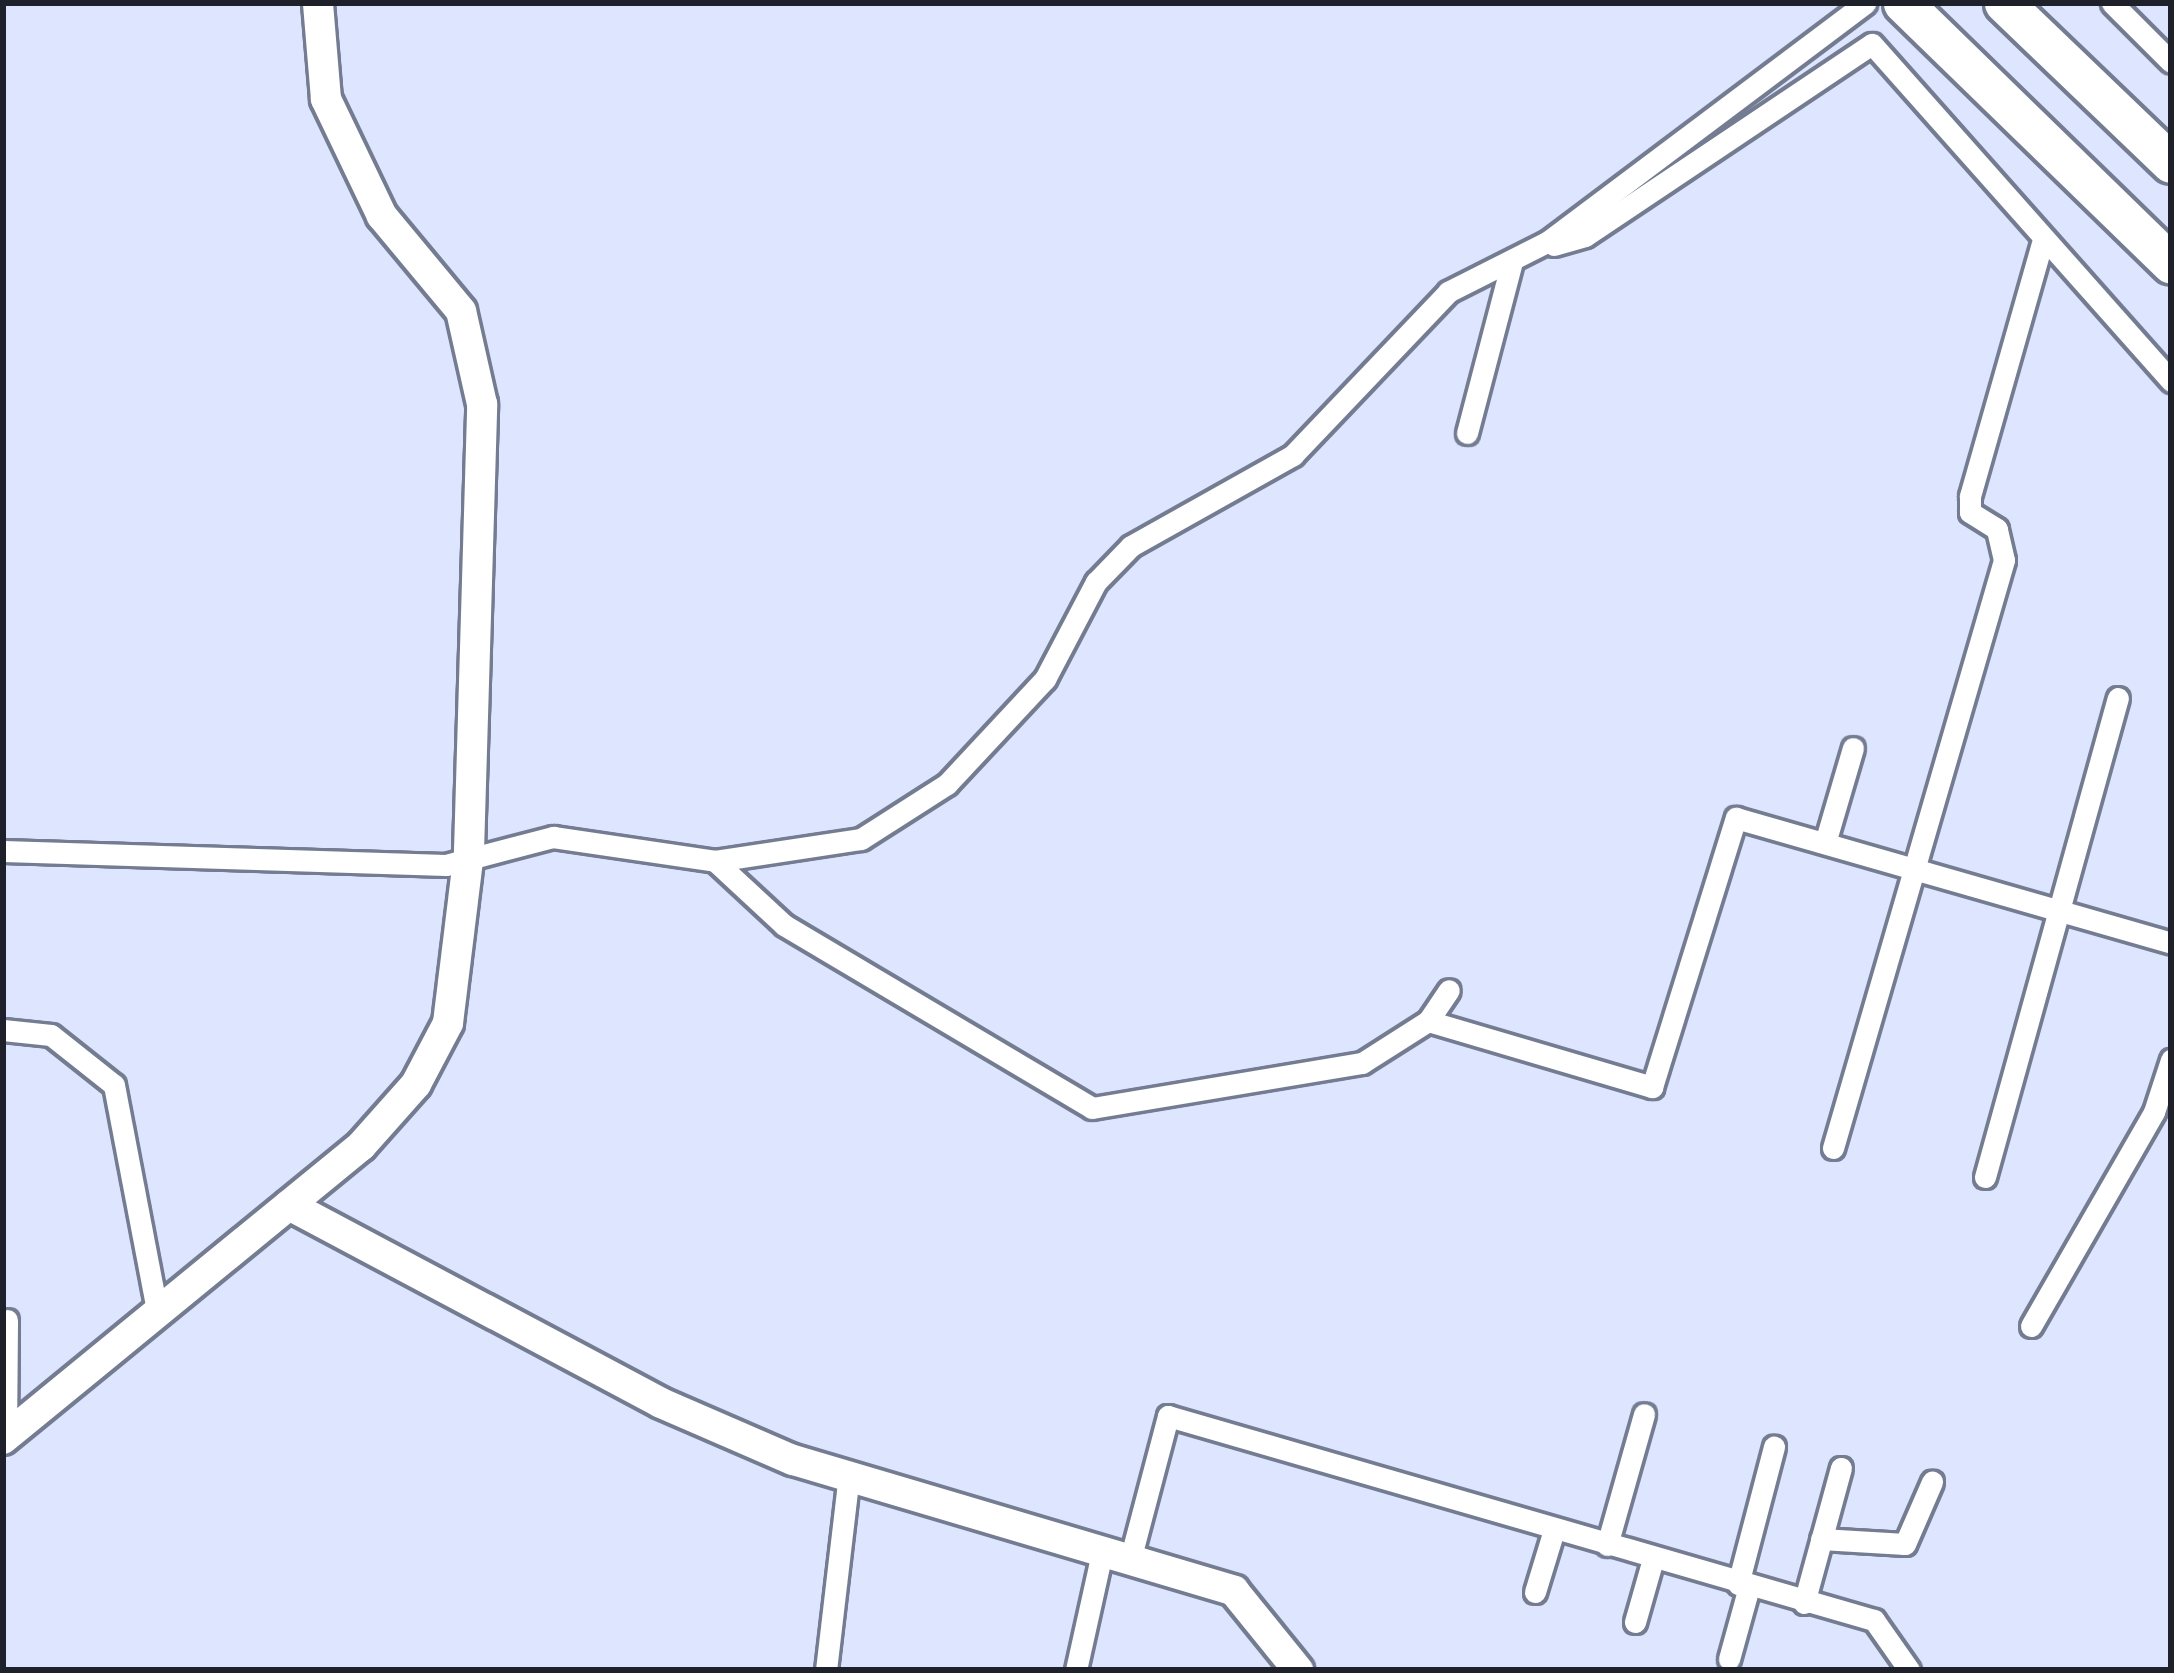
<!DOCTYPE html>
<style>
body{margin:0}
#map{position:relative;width:2174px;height:1673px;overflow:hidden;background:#dde5ff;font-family:Lato,sans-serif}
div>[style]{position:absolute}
.roads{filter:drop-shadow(3px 0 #747c92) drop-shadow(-3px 0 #747c92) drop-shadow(0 3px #747c92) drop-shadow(0 -3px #747c92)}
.street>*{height:21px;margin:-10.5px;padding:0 10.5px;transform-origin:10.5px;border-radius:10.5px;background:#fff}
.secondary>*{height:30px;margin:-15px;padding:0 15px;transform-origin:15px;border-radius:15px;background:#fff}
.highway>*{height:39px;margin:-19.5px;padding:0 19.5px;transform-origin:19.5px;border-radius:19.5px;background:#fff}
span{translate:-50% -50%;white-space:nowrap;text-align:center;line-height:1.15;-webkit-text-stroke:10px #fff;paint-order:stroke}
.frame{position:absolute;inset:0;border:6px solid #1e212a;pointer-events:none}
</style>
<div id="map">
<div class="roads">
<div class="street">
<div style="left:2112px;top:3px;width:83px;rotate:45deg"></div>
<div style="left:1554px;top:245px;width:32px;rotate:-16deg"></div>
<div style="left:1585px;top:236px;width:345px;rotate:-33.8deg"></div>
<div style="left:1872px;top:44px;width:451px;rotate:48.4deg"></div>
<div style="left:1467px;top:433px;width:174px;rotate:-75.3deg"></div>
<div style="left:1825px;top:843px;width:99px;rotate:-73.6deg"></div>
<div style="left:3px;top:851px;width:443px;rotate:1.8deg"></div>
<div style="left:446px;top:865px;width:111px;rotate:-14.7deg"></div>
<div style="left:553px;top:837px;width:164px;rotate:8.4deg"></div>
<div style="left:715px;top:861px;width:148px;rotate:-8.6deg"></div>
<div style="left:861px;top:839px;width:102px;rotate:-32.6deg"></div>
<div style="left:947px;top:784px;width:144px;rotate:-47deg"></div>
<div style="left:1045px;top:679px;width:110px;rotate:-62.3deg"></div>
<div style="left:1096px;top:582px;width:50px;rotate:-45.8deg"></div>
<div style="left:1131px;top:546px;width:186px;rotate:-29.3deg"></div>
<div style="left:1293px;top:455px;width:225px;rotate:-46.4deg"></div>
<div style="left:1448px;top:292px;width:111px;rotate:-26.8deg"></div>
<div style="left:1547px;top:242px;width:398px;rotate:-36.9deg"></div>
<div style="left:715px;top:861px;width:94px;rotate:42.8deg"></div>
<div style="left:784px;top:925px;width:358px;rotate:30.7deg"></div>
<div style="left:1092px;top:1108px;width:274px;rotate:-9.5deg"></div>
<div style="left:1362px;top:1063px;width:78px;rotate:-32.5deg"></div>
<div style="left:1428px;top:1021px;width:37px;rotate:-56deg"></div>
<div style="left:1428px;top:1021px;width:234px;rotate:16.4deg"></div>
<div style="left:1652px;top:1087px;width:282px;rotate:-72.7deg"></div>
<div style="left:1736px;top:818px;width:453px;rotate:16deg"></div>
<div style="left:3px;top:1030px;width:48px;rotate:5.9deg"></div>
<div style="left:51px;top:1035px;width:80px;rotate:38.4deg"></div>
<div style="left:114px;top:1085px;width:235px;rotate:79.2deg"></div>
<div style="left:1833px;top:1148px;width:612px;rotate:-73.78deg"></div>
<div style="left:2004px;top:560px;width:32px;rotate:-103deg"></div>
<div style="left:1997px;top:529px;width:32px;rotate:-148deg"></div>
<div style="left:1970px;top:512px;width:16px;rotate:-90deg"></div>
<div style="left:1970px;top:496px;width:262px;rotate:-74.1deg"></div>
<div style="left:1985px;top:1177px;width:497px;rotate:-74.5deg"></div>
<div style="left:2031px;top:1326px;width:247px;rotate:-60.1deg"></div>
<div style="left:2154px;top:1112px;width:55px;rotate:-71.9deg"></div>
<div style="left:6px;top:1437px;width:117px;rotate:-89.5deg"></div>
<div style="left:1821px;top:1539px;width:84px;rotate:3.4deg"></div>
<div style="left:1905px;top:1544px;width:68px;rotate:-66.5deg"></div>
<div style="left:1607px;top:1545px;width:136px;rotate:-74.2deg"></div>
<div style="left:1130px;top:1560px;width:149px;rotate:-75.2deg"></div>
<div style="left:1168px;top:1416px;width:735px;rotate:16.12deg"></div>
<div style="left:1874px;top:1620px;width:61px;rotate:55deg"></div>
<div style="left:1738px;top:1584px;width:142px;rotate:-75.3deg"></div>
<div style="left:1535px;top:1592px;width:65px;rotate:-73deg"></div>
<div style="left:1804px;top:1603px;width:140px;rotate:-74.7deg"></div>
<div style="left:1635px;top:1622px;width:66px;rotate:-74.1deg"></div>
<div style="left:1729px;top:1659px;width:75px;rotate:-74.5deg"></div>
<div style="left:826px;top:1670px;width:189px;rotate:-83.3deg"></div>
<div style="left:1076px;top:1670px;width:120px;rotate:-77.5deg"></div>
</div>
<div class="secondary">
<div style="left:289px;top:1205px;width:421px;rotate:28deg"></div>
<div style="left:661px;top:1403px;width:144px;rotate:23.4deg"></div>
<div style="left:793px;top:1460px;width:460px;rotate:16.5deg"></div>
<div style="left:1234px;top:1591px;width:102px;rotate:51deg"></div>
<div style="left:3px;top:1439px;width:463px;rotate:-39.3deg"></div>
<div style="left:361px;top:1146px;width:83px;rotate:-48.4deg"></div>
<div style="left:416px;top:1084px;width:69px;rotate:-62.3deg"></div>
<div style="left:448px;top:1023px;width:173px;rotate:-83deg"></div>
<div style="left:469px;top:851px;width:447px;rotate:-88.3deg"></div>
<div style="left:482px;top:404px;width:95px;rotate:-102.7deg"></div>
<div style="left:461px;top:311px;width:124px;rotate:-129.7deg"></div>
<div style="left:382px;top:216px;width:130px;rotate:-115.6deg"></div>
<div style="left:326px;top:99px;width:96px;rotate:-94.8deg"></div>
</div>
<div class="highway">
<div style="left:1903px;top:3px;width:374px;rotate:44.2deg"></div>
<div style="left:2004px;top:3px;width:231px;rotate:43.8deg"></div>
</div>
</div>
<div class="frame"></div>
</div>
